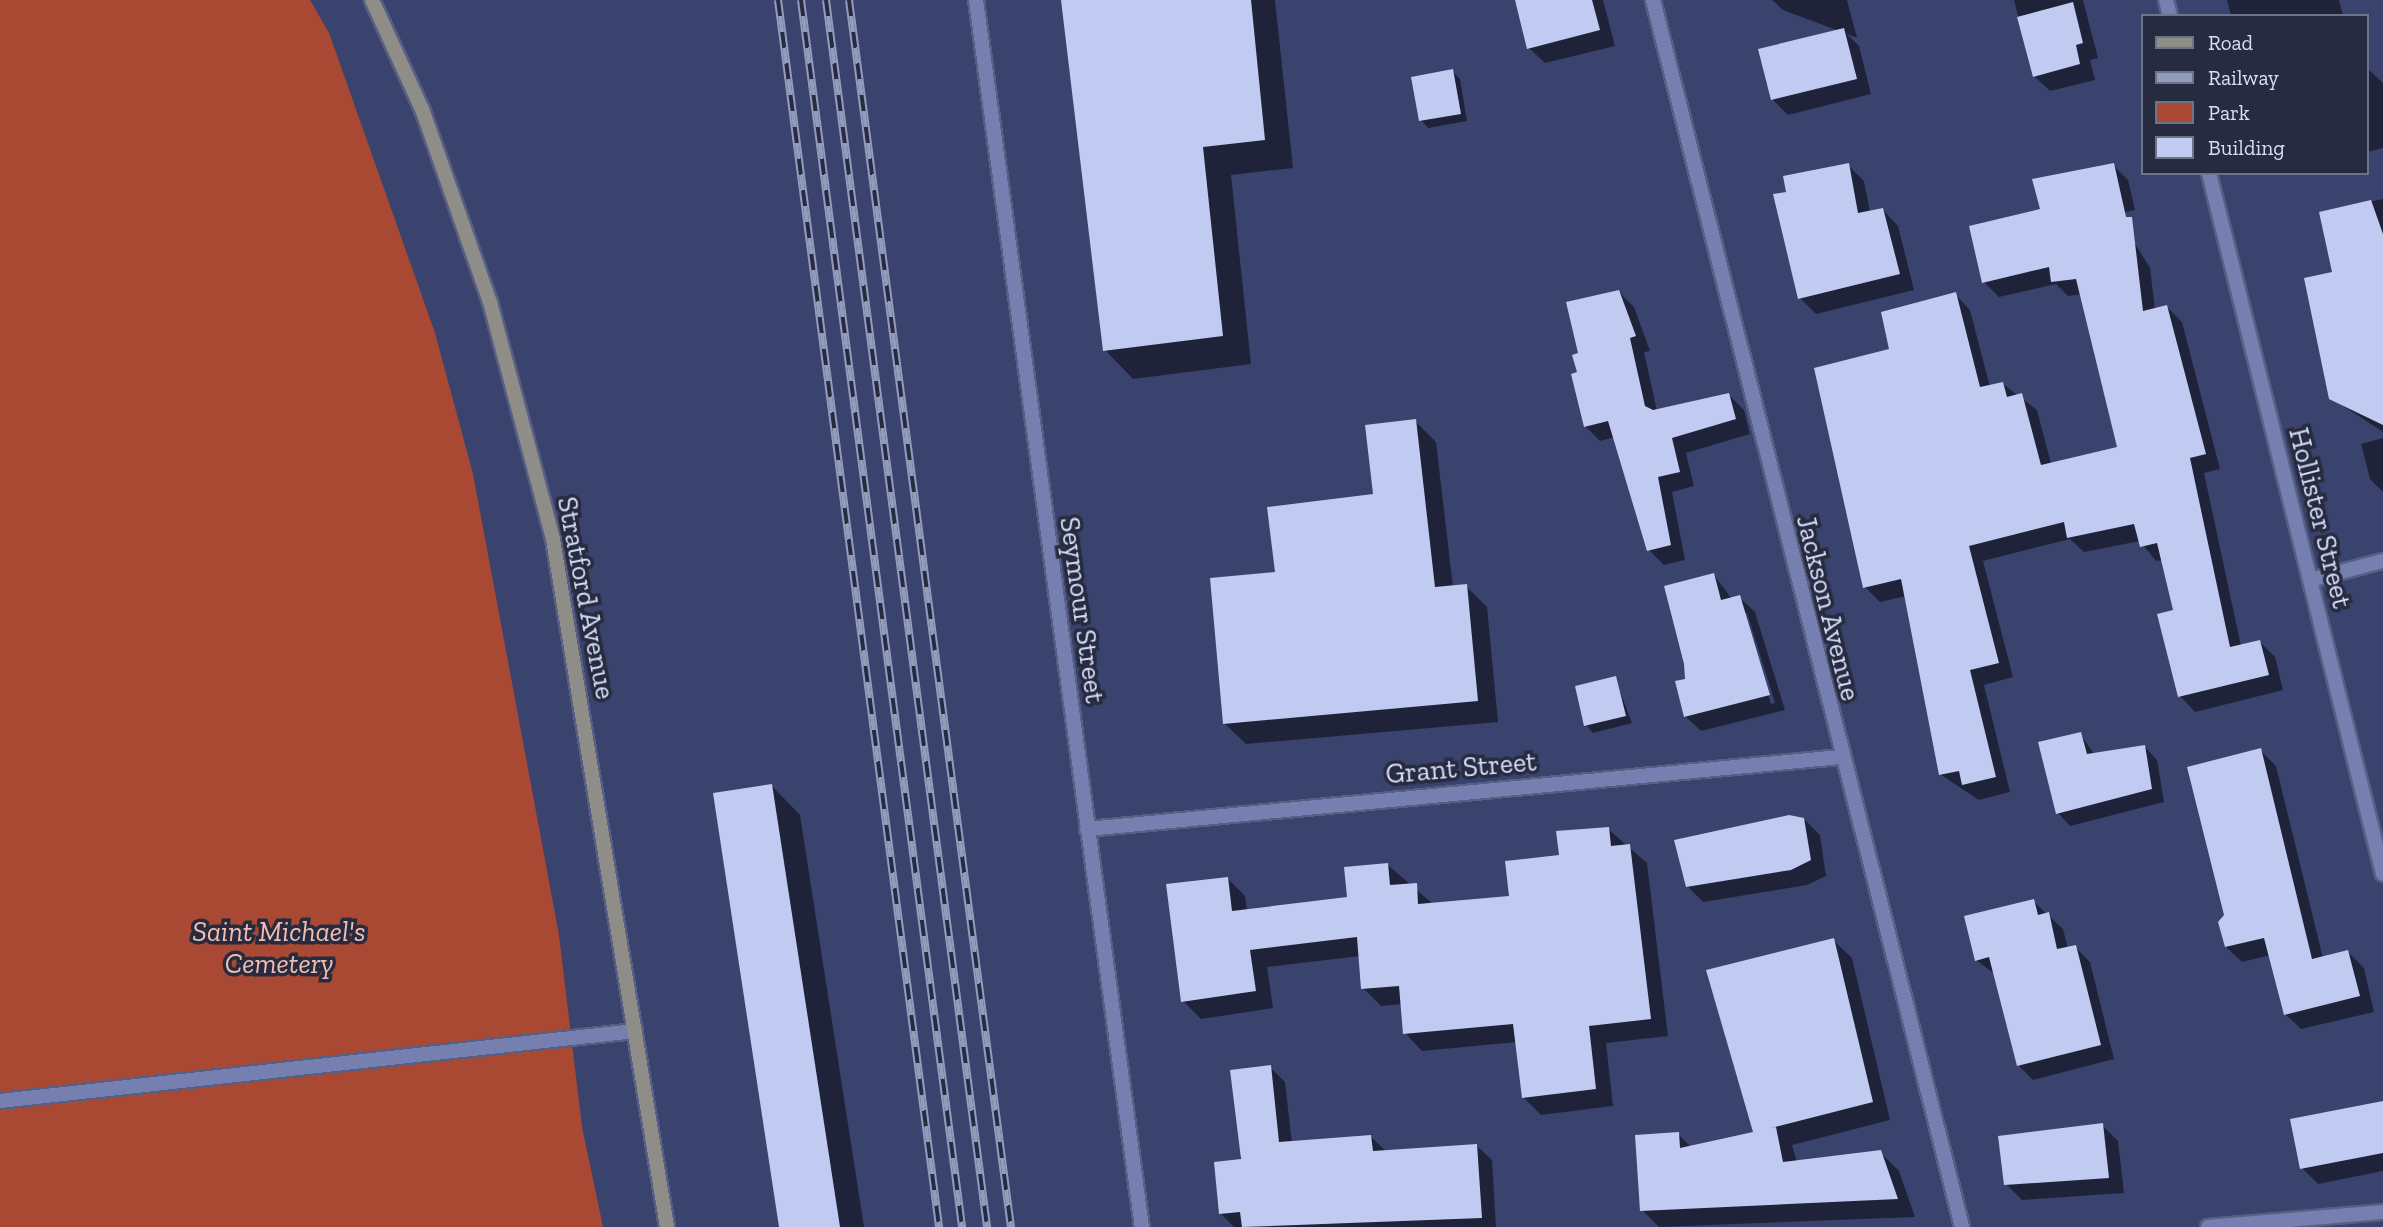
<!DOCTYPE html>
<style>
body{margin:0}
#map{position:relative;width:2383px;height:1227px;overflow:hidden;background:#3a436e;font-family:"Zilla Slab",serif}
div>[style]{position:absolute}
.green>*{inset:0;background:#aa4933}
.shadow>*{inset:0;background:#0007}
.building>*{inset:0;background:#c1caf1}
.roads{filter:drop-shadow(2px 0 #585f83) drop-shadow(-2px 0 #585f83) drop-shadow(0 2px #585f83) drop-shadow(0 -2px #585f83)}
.service>*{height:14px;margin:-7px;padding:0 7px;transform-origin:7px;border-radius:7px;background:#7580b0}
.minor>*{height:14px;margin:-7px;padding:0 7px;transform-origin:7px;border-radius:7px;background:#7580b0}
.secondary>*{height:14px;margin:-7px;padding:0 7px;transform-origin:7px;border-radius:7px;background:#8f8d87}
.rail>*{height:8px;margin-top:-4px;transform-origin:0;background:repeating-linear-gradient(90deg,#272b3f 0 16px,#939bbd 0 32px);box-sizing:border-box;border-block:2px solid #939bbd}
span{translate:-50% -50%;white-space:nowrap;text-align:center;line-height:1.15;-webkit-text-stroke:7px #272b3f;paint-order:stroke}
.street-label{font-size:28px;color:#d7def8}
.park-label{font-size:28px;color:#f3bcaf;font-style:italic}
.legend{position:absolute;left:2141px;top:14px;width:228px;height:161px;box-sizing:border-box;background:#272b3f;border:2px solid #6d7389;margin:0;padding:9px 12px;list-style:none;font-size:21px;color:#d7def8}
.legend li{display:flex;align-items:center;gap:14px;height:35px}
.legend b{width:35px;border:2px solid #6d7389}
</style>
<div id="map">
<div class="green">
<div style="clip-path:polygon(0 0,310px 0,329px 33px,435px 333px,473px 474px,559px 935px,582px 1127px,603px 1227px,0 1227px)"></div>
</div>
<div class="shadow">
<div style="clip-path:polygon(1064px 0,1275px 0,1293px 168px,1231px 175px,1251px 364px,1133px 379px,1105px 350px)"></div>
<div style="clip-path:polygon(1517px 0,1603px 0,1615px 46px,1545px 63px,1529px 48px)"></div>
<div style="clip-path:polygon(1772px 0,1847px 0,1857px 38px,1847px 34px,1859px 46px,1871px 94px,1788px 115px,1773px 100px,1839px 31px,1783px 10px)"></div>
<div style="clip-path:polygon(2014px 0,2083px 0,2098px 58px,2090px 60px,2095px 80px,2050px 91px,2034px 76px)"></div>
<div style="clip-path:polygon(2227px 0,2339px 0,2343px 16px,2231px 16px)"></div>
<div style="clip-path:polygon(2367px 68px,2383px 83px,2383px 148px,2367px 152px)"></div>
<div style="clip-path:polygon(1452px 71px,1460px 79px,1467px 121px,1428px 128px,1421px 120px)"></div>
<div style="clip-path:polygon(1848px 165px,1864px 181px,1870px 212px,1883px 210px,1898px 226px,1914px 290px,1816px 314px,1800px 298px,1788px 193px)"></div>
<div style="clip-path:polygon(2113px 165px,2128px 180px,2135px 210px,2117px 214px,2150px 268px,2155px 309px,2167px 307px,2182px 322px,2220px 469px,2204px 473px,2241px 646px,2260px 642px,2275px 657px,2283px 690px,2195px 712px,2180px 696px,2175px 611px,2163px 560px,2156px 561px,2140px 541px,2084px 552px,2070px 539px,1983px 561px,2013px 677px,1984px 685px,2010px 792px,1979px 800px,1941px 775px,1906px 596px,1880px 602px,1865px 587px,1892px 350px,1955px 294px,1970px 310px,1990px 387px,2003px 384px,2037px 410px,2051px 464px,2119px 448px,2082px 294px,2068px 296px,2056px 284px,1999px 297px,1984px 282px,2042px 211px)"></div>
<div style="clip-path:polygon(2383px 199px,2383px 432px,2331px 398px,2334px 273px,2324px 212px)"></div>
<div style="clip-path:polygon(1619px 292px,1634px 307px,1650px 351px,1644px 352px,1657px 411px,1729px 395px,1744px 410px,1750px 434px,1686px 453px,1694px 486px,1672px 492px,1685px 560px,1664px 565px,1649px 550px,1615px 437px,1600px 441px,1585px 426px,1580px 354px)"></div>
<div style="clip-path:polygon(1415px 421px,1436px 442px,1453px 587px,1466px 586px,1487px 607px,1498px 722px,1246px 744px,1224px 723px,1277px 574px,1375px 496px)"></div>
<div style="clip-path:polygon(2383px 438px,2383px 492px,2370px 479px,2361px 444px)"></div>
<div style="clip-path:polygon(evenodd,1714px 575px,1732px 599px,1739px 597px,1755px 612px,1785px 710px,1701px 731px,1685px 716px,1687px 680px,1714px 575px,1743px 613px,1747px 613px,1775px 703px,1771px 704px,1743px 613px)"></div>
<div style="clip-path:polygon(1615px 678px,1632px 723px,1593px 733px,1586px 725px)"></div>
<div style="clip-path:polygon(2080px 734px,2095px 755px,2145px 747px,2157px 760px,2164px 802px,2070px 826px,2058px 813px)"></div>
<div style="clip-path:polygon(2260px 750px,2276px 766px,2323px 958px,2348px 952px,2364px 968px,2374px 1012px,2301px 1029px,2285px 1014px,2271px 955px,2242px 962px,2226px 947px,2226px 915px)"></div>
<div style="clip-path:polygon(771px 785px,800px 815px,864px 1227px,781px 1227px)"></div>
<div style="clip-path:polygon(1804px 819px,1820px 835px,1826px 876px,1807px 885px,1703px 902px,1687px 886px)"></div>
<div style="clip-path:polygon(1608px 829px,1647px 863px,1668px 1036px,1606px 1043px,1613px 1106px,1541px 1115px,1523px 1097px,1517px 1042px,1422px 1051px,1405px 1033px,1402px 1004px,1381px 1006px,1363px 988px,1360px 956px,1267px 967px,1273px 1008px,1201px 1019px,1183px 1001px,1227px 878px,1245px 896px,1247px 911px,1349px 899px,1388px 865px,1434px 905px,1511px 898px,1560px 856px)"></div>
<div style="clip-path:polygon(2033px 901px,2063px 929px,2068px 949px,2075px 947px,2090px 962px,2114px 1059px,2033px 1080px,2018px 1065px,1995px 974px,1976px 960px)"></div>
<div style="clip-path:polygon(1833px 940px,1852px 958px,1890px 1120px,1792px 1145px,1797px 1162px,1880px 1152px,1899px 1171px,1915px 1217px,1659px 1227px,1642px 1210px,1678px 1134px,1691px 1147px,1755px 1133px)"></div>
<div style="clip-path:polygon(1270px 1067px,1285px 1082px,1292px 1143px,1371px 1137px,1386px 1151px,1476px 1145px,1492px 1160px,1496px 1227px,1234px 1227px,1221px 1214px)"></div>
<div style="clip-path:polygon(2383px 1103px,2383px 1171px,2318px 1184px,2302px 1168px)"></div>
<div style="clip-path:polygon(2102px 1125px,2118px 1141px,2124px 1193px,2022px 1200px,2006px 1184px)"></div>
</div>
<div class="building">
<div style="clip-path:polygon(1061px 0,1251px 0,1265px 140px,1203px 147px,1223px 336px,1103px 351px)"></div>
<div style="clip-path:polygon(1515px 0,1592px 0,1600px 30px,1527px 49px)"></div>
<div style="clip-path:polygon(2073px 2px,2083px 43px,2076px 45px,2080px 64px,2033px 77px,2017px 17px)"></div>
<div style="clip-path:polygon(1844px 28px,1857px 79px,1771px 100px,1758px 49px)"></div>
<div style="clip-path:polygon(1453px 69px,1461px 114px,1419px 121px,1411px 77px)"></div>
<div style="clip-path:polygon(1849px 163px,1858px 213px,1883px 208px,1900px 274px,1798px 299px,1773px 194px,1786px 192px,1783px 176px)"></div>
<div style="clip-path:polygon(2114px 163px,2126px 217px,2132px 217px,2143px 311px,2167px 305px,2206px 454px,2190px 458px,2230px 647px,2260px 640px,2269px 675px,2178px 697px,2157px 614px,2173px 610px,2157px 543px,2140px 547px,2134px 524px,2067px 538px,2064px 522px,1969px 546px,1999px 663px,1970px 670px,1996px 777px,1962px 785px,1959px 771px,1939px 775px,1901px 579px,1863px 588px,1814px 368px,1889px 349px,1881px 312px,1956px 292px,1980px 387px,2003px 382px,2007px 397px,2022px 393px,2041px 465px,2117px 447px,2076px 279px,2051px 282px,2049px 267px,1982px 283px,1969px 226px,2040px 209px,2032px 179px)"></div>
<div style="clip-path:polygon(2371px 200px,2383px 234px,2383px 425px,2329px 399px,2304px 278px,2332px 272px,2319px 212px)"></div>
<div style="clip-path:polygon(1619px 290px,1636px 336px,1630px 338px,1645px 406px,1653px 410px,1729px 393px,1736px 419px,1672px 438px,1680px 472px,1658px 477px,1671px 545px,1647px 551px,1608px 421px,1584px 427px,1571px 374px,1577px 372px,1572px 355px,1578px 353px,1566px 302px)"></div>
<div style="clip-path:polygon(1416px 419px,1435px 587px,1467px 584px,1478px 701px,1223px 724px,1210px 578px,1275px 572px,1267px 507px,1373px 494px,1365px 425px)"></div>
<div style="clip-path:polygon(1714px 573px,1721px 600px,1740px 595px,1770px 695px,1684px 717px,1675px 681px,1685px 679px,1684px 664px,1664px 586px)"></div>
<div style="clip-path:polygon(1616px 676px,1626px 716px,1584px 726px,1575px 686px)"></div>
<div style="clip-path:polygon(2081px 732px,2087px 754px,2145px 745px,2152px 789px,2056px 814px,2038px 742px)"></div>
<div style="clip-path:polygon(2261px 748px,2312px 959px,2348px 950px,2360px 996px,2284px 1015px,2264px 938px,2225px 947px,2218px 922px,2224px 915px,2187px 767px)"></div>
<div style="clip-path:polygon(772px 784px,840px 1227px,779px 1227px,713px 793px)"></div>
<div style="clip-path:polygon(1789px 815px,1804px 818px,1811px 860px,1791px 870px,1686px 887px,1674px 840px)"></div>
<div style="clip-path:polygon(1609px 827px,1611px 846px,1630px 844px,1651px 1019px,1589px 1026px,1596px 1089px,1522px 1098px,1513px 1024px,1403px 1034px,1399px 986px,1361px 989px,1357px 937px,1250px 950px,1256px 991px,1181px 1002px,1166px 884px,1228px 877px,1232px 911px,1347px 897px,1344px 867px,1388px 863px,1390px 885px,1417px 883px,1418px 904px,1509px 896px,1505px 861px,1559px 855px,1556px 831px)"></div>
<div style="clip-path:polygon(2034px 899px,2038px 915px,2049px 912px,2057px 949px,2076px 945px,2101px 1045px,2017px 1066px,1989px 957px,1975px 961px,1964px 916px)"></div>
<div style="clip-path:polygon(1834px 938px,1873px 1102px,1767px 1129px,1776px 1127px,1783px 1162px,1881px 1150px,1898px 1199px,1640px 1211px,1635px 1135px,1679px 1132px,1680px 1148px,1753px 1132px,1706px 970px)"></div>
<div style="clip-path:polygon(1271px 1065px,1279px 1142px,1371px 1135px,1373px 1151px,1477px 1144px,1482px 1218px,1242px 1227px,1240px 1212px,1219px 1214px,1214px 1162px,1241px 1159px,1230px 1070px)"></div>
<div style="clip-path:polygon(2383px 1101px,2383px 1153px,2300px 1169px,2290px 1119px)"></div>
<div style="clip-path:polygon(2103px 1123px,2109px 1178px,2004px 1185px,1998px 1136px)"></div>
</div>
<div class="roads">
<div class="service">
<div style="left:2310px;top:580px;width:75px;rotate:-14.6deg"></div>
<div style="left:0;top:1101px;width:639px;rotate:-6.29deg"></div>
</div>
<div class="minor">
<div style="left:976px;top:0;width:1238px;rotate:82.3deg"></div>
<div style="left:1653px;top:0;width:1265px;rotate:75.86deg"></div>
<div style="left:2166px;top:0;width:16px;rotate:76deg"></div>
<div style="left:2209px;top:173px;width:722px;rotate:76.06deg"></div>
<div style="left:1087px;top:829px;width:756px;rotate:-5.46deg"></div>
<div style="left:2208px;top:1227px;width:176px;rotate:-4.9deg"></div>
</div>
<div class="secondary">
<div style="left:372px;top:0;width:120px;rotate:65.4deg"></div>
<div style="left:422px;top:109px;width:205px;rotate:70.6deg"></div>
<div style="left:490px;top:302px;width:245px;rotate:75.1deg"></div>
<div style="left:553px;top:539px;width:697px;rotate:80.59deg"></div>
</div>
</div>
<div class="rail">
<div style="left:778px;top:0;width:1238px;rotate:82.52deg"></div>
<div style="left:801px;top:0;width:1238px;rotate:82.52deg"></div>
<div style="left:826px;top:0;width:1238px;rotate:82.52deg"></div>
<div style="left:849px;top:0;width:1238px;rotate:82.48deg"></div>
</div>
<div class="street-label">
<span style="left:2320px;top:518px;rotate:76deg">Hollister Street</span>
<span style="left:586px;top:598px;rotate:79deg">Stratford Avenue</span>
<span style="left:1828px;top:608px;rotate:76deg">Jackson Avenue</span>
<span style="left:1082px;top:610px;rotate:82deg">Seymour Street</span>
<span style="left:1461px;top:768px;rotate:-5deg">Grant Street</span>
</div>
<div class="park-label">
<span style="left:279px;top:948px">Saint Michael's<br>Cemetery</span>
</div>
<ul class="legend">
<li><b style="height:9px;background:#8f8d87"></b>Road</li>
<li><b style="height:9px;background:#939bbd"></b>Railway</li>
<li><b style="height:19px;background:#aa4933"></b>Park</li>
<li><b style="height:19px;background:#c1caf1"></b>Building</li>
</ul>
</div>
